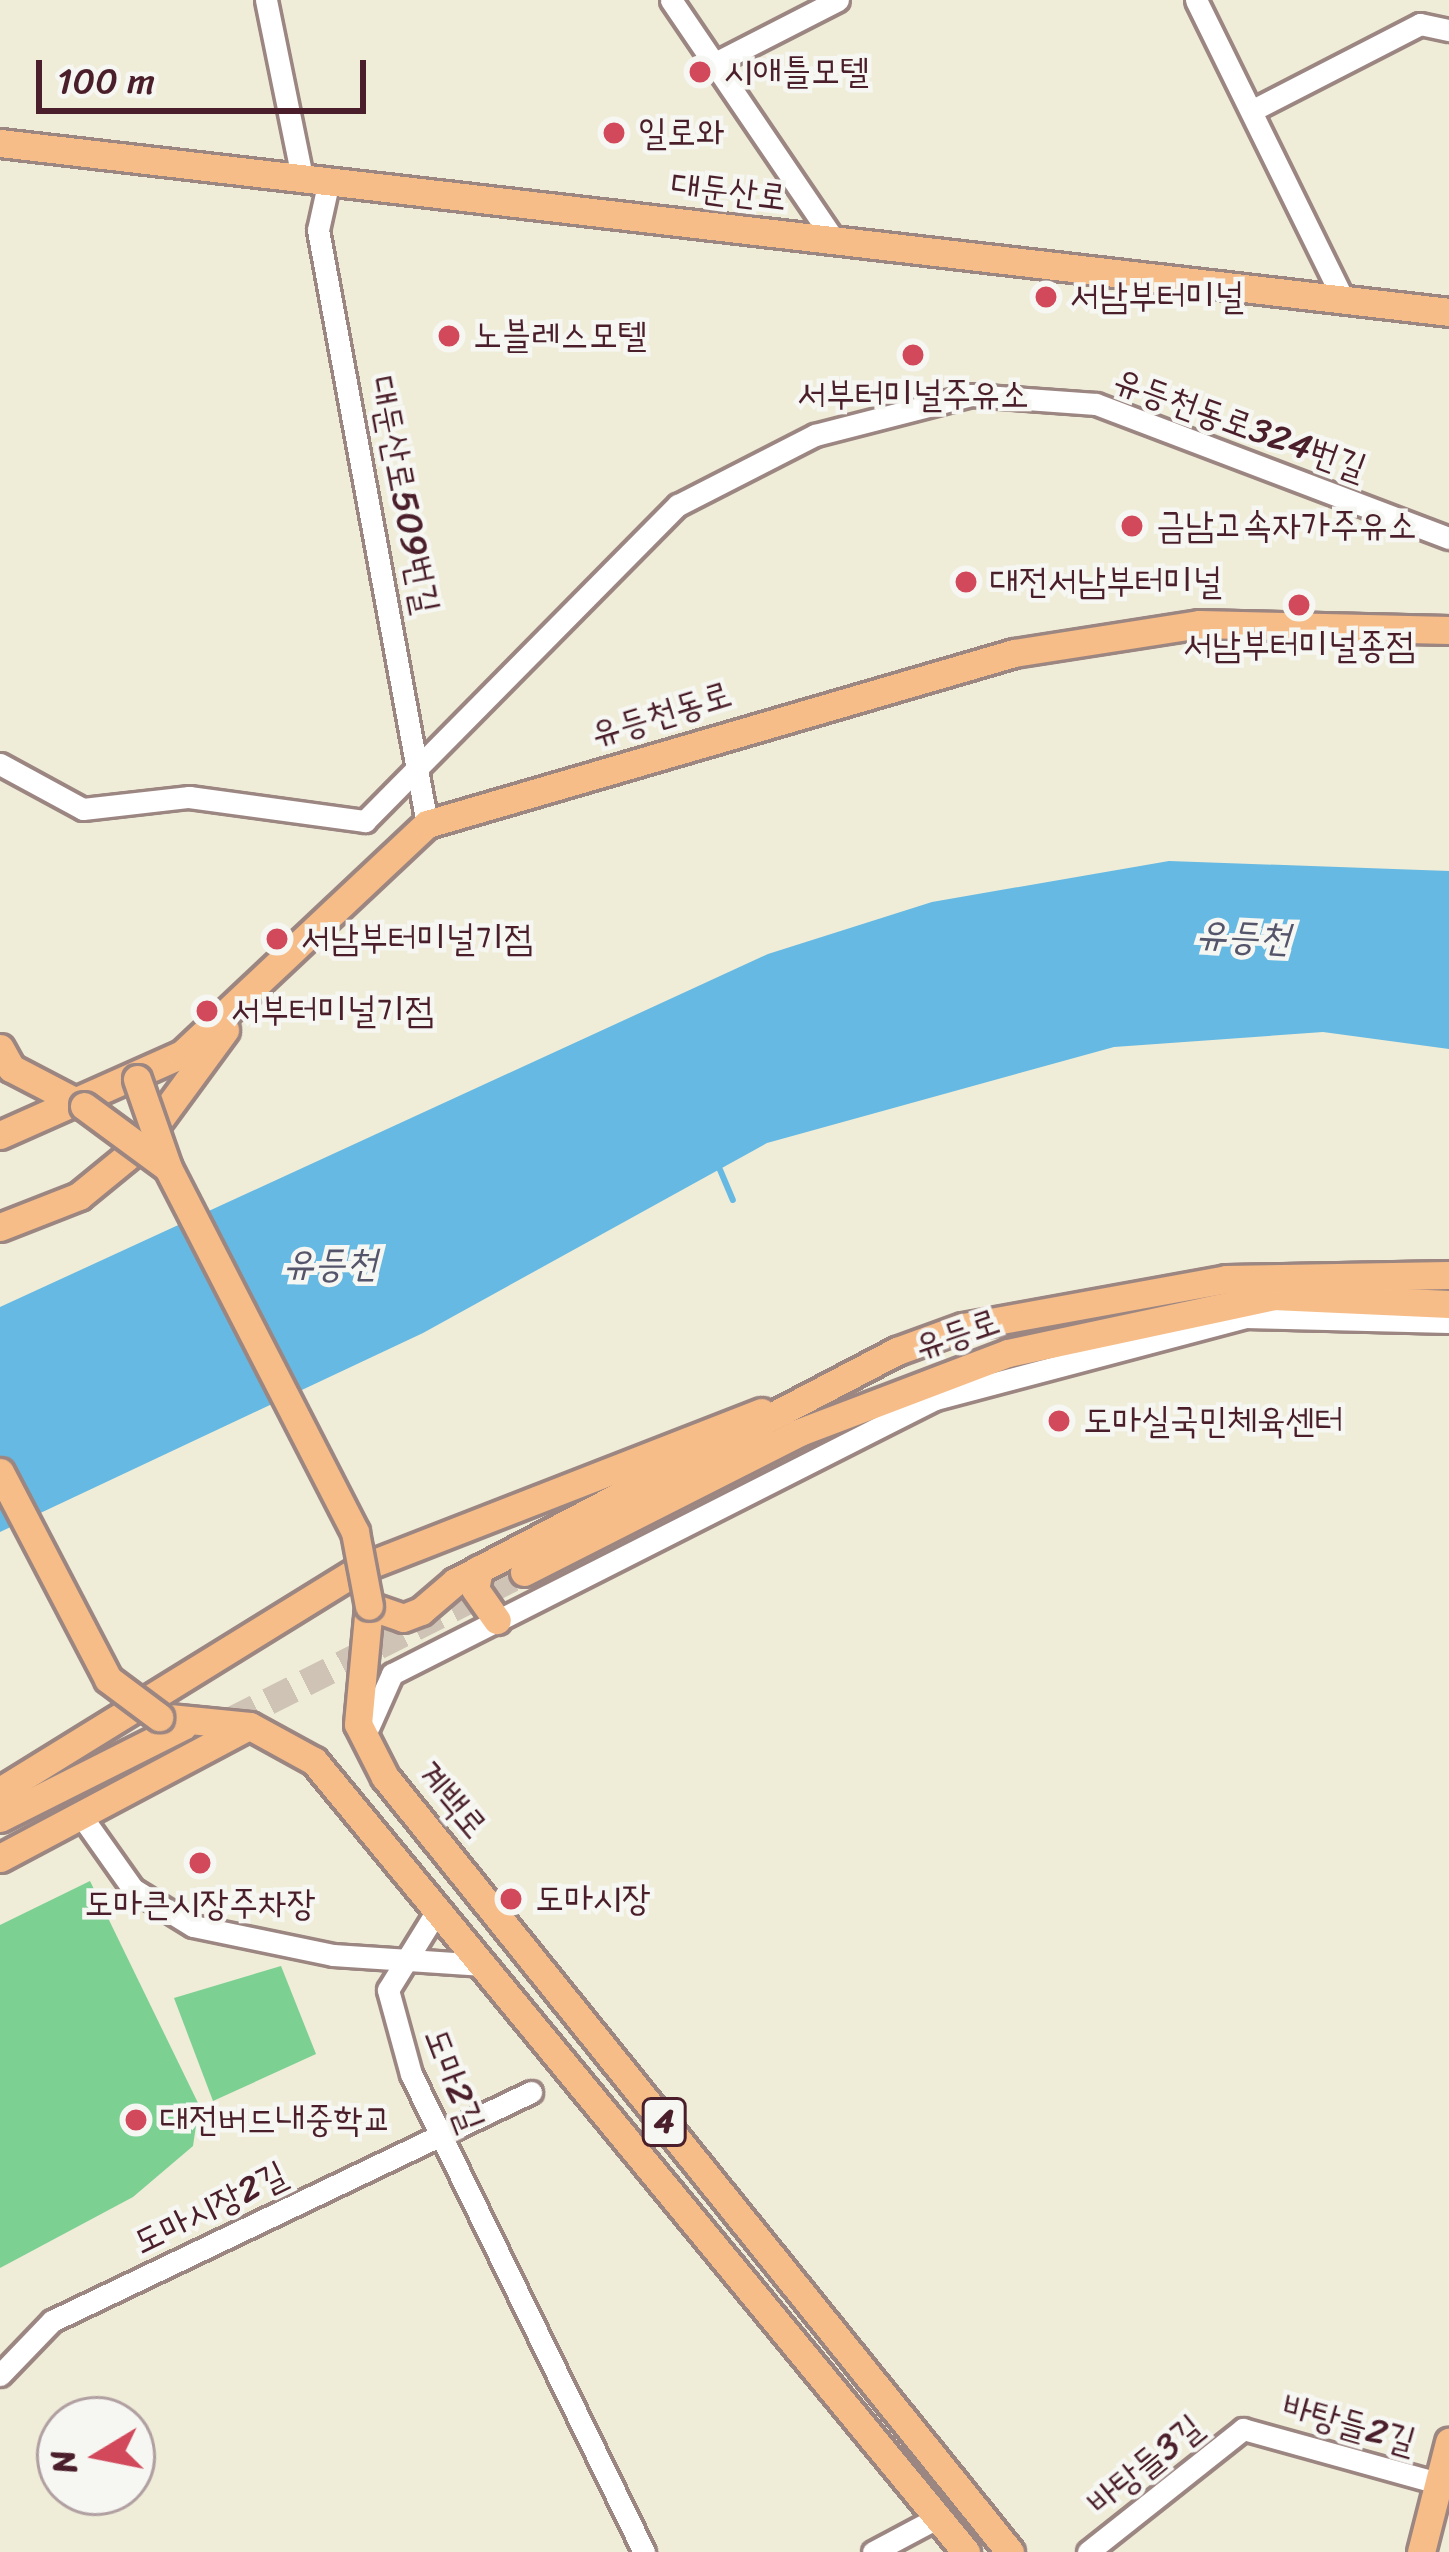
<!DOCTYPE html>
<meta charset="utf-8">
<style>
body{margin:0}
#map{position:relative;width:1449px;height:2552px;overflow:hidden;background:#efecd8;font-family:Sriracha,"Poor Story",sans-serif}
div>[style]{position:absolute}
.green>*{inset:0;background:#7cd092}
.water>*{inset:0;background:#66b9e2}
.stream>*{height:6px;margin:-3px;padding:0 3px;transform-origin:3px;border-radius:3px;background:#66b9e2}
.major-tunnel>*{height:27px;margin-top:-13.5px;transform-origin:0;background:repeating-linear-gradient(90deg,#cec3b5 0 27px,transparent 0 41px)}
.roads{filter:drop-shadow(3px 0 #9c8682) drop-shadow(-3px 0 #9c8682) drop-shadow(0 3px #9c8682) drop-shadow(0 -3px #9c8682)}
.minor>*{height:21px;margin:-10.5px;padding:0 10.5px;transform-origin:10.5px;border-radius:10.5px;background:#fff}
.major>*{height:27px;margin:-13.5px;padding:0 13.5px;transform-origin:13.5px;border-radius:13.5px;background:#f7bd88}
.bridges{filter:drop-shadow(3px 0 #9c8682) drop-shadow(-3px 0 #9c8682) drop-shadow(0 3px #9c8682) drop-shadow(0 -3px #9c8682)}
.major-bridge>*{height:27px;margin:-13.5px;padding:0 13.5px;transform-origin:13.5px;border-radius:13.5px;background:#f7bd88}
.dots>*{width:33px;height:33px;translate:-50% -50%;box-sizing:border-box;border:6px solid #f6f6f2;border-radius:50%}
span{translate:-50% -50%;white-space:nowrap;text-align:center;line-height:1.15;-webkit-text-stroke:9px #f6f6f2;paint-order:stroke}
.shield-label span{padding:3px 9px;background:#f6f6f2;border:3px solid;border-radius:9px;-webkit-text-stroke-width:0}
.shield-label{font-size:33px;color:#4a1f2b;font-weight:700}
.poi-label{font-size:36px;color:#4a1f2b}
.left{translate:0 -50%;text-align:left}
.street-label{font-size:36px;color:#4a1f2b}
.water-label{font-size:39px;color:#54556b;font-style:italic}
.north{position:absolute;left:36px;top:2396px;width:120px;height:120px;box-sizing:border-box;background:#f6f6f2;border:3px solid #b1a0a2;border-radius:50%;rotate:260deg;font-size:33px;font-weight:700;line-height:48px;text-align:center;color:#4a1f2b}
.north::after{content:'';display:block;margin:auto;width:42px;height:54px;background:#d1495b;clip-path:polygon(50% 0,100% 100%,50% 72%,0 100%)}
.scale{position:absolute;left:36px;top:60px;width:330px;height:54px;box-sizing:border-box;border:6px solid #4a1f2b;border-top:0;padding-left:15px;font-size:36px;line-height:42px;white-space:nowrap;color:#4a1f2b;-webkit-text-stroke:9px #f6f6f2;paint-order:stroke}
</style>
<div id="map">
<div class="green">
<div style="clip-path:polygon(90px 1881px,199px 2105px,193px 2146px,133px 2197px,0 2268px,0 1925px)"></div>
<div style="clip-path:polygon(281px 1966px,316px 2054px,213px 2101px,174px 1998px)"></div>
</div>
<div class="water">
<div style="clip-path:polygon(1169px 861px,1449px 871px,1449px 1049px,1323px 1032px,1114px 1047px,767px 1143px,423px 1333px,0 1532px,0 1307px,768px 954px,932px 902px)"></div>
</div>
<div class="stream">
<div style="left:718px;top:1165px;width:38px;rotate:67deg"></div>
</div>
<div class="major-tunnel">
<div style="left:122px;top:1775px;width:450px;rotate:-26.8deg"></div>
</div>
<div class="roads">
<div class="minor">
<div style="left:266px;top:0;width:181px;rotate:78.5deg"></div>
<div style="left:671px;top:0;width:290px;rotate:55.8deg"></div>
<div style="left:1196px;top:0;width:333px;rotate:63.8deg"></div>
<div style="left:715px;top:63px;width:138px;rotate:-27.1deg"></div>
<div style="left:1251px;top:111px;width:190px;rotate:-27.2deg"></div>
<div style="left:1420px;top:24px;width:30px;rotate:12deg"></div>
<div style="left:329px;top:180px;width:51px;rotate:102.4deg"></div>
<div style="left:318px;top:230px;width:604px;rotate:79.6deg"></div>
<div style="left:0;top:764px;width:94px;rotate:28.5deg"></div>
<div style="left:83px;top:809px;width:107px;rotate:-6.5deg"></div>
<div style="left:189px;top:797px;width:178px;rotate:7.8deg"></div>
<div style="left:365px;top:821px;width:445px;rotate:-45.3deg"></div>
<div style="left:678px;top:505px;width:154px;rotate:-27.1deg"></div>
<div style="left:815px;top:435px;width:161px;rotate:-14.4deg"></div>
<div style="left:971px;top:395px;width:125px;rotate:4.1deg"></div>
<div style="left:1096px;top:404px;width:378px;rotate:20.8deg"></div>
<div style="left:369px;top:1726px;width:57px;rotate:-66.1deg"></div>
<div style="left:392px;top:1674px;width:609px;rotate:-26.86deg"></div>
<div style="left:935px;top:1399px;width:321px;rotate:-14.8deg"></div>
<div style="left:1245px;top:1317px;width:204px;rotate:1.4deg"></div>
<div style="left:82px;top:1817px;width:88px;rotate:54.7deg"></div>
<div style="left:133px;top:1889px;width:70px;rotate:31.7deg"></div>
<div style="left:193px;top:1926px;width:143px;rotate:11.7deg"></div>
<div style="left:333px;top:1955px;width:151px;rotate:3.8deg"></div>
<div style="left:438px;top:1909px;width:95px;rotate:121.7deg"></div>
<div style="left:388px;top:1990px;width:87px;rotate:74.7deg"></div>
<div style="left:411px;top:2074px;width:532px;rotate:64.01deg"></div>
<div style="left:0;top:2375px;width:75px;rotate:-46.1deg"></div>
<div style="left:52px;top:2321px;width:531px;rotate:-25.55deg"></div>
<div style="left:873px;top:2552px;width:72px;rotate:-28deg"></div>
<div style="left:1088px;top:2552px;width:198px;rotate:-38.4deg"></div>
<div style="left:1243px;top:2429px;width:202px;rotate:15.5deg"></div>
</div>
<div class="major">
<div style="left:0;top:143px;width:1459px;rotate:6.65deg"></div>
<div style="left:0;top:1048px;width:23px;rotate:61deg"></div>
<div style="left:11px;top:1068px;width:82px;rotate:27.5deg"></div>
<div style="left:0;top:1135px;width:199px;rotate:-24deg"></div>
<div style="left:182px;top:1054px;width:336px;rotate:-43.2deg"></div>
<div style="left:427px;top:824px;width:611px;rotate:-16.24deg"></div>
<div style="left:1014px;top:653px;width:187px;rotate:-8.9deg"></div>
<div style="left:1199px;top:624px;width:250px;rotate:1.4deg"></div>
<div style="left:0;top:1227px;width:85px;rotate:-21.4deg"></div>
<div style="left:79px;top:1196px;width:79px;rotate:-39.3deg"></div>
<div style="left:140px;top:1146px;width:144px;rotate:-53.8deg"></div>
<div style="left:479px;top:1569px;width:20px;rotate:101deg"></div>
<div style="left:475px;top:1589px;width:38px;rotate:55deg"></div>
<div style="left:524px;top:1572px;width:309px;rotate:-26.9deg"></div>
<div style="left:800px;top:1432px;width:222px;rotate:-20.8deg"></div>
<div style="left:1008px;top:1353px;width:271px;rotate:-12.1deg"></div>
<div style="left:1273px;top:1296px;width:176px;rotate:2.6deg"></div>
<div style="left:159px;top:1717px;width:91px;rotate:5.6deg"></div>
<div style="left:250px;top:1726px;width:73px;rotate:28.7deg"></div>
<div style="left:314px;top:1761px;width:1025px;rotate:50.5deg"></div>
<div style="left:0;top:1791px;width:422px;rotate:-31.7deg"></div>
<div style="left:359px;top:1569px;width:432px;rotate:-21.3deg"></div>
<div style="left:0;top:1818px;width:205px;rotate:-26.7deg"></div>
<div style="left:0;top:1858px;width:277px;rotate:-28deg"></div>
<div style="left:1010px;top:2552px;width:996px;rotate:-128.88deg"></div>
<div style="left:385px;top:1777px;width:59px;rotate:-117deg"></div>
<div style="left:358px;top:1724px;width:119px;rotate:-84.7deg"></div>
<div style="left:369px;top:1606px;width:36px;rotate:19deg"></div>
<div style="left:403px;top:1618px;width:19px;rotate:-21deg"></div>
<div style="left:421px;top:1611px;width:45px;rotate:-40.5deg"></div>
<div style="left:455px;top:1582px;width:499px;rotate:-27.6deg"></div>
<div style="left:897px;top:1351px;width:70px;rotate:-20deg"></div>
<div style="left:963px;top:1327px;width:267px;rotate:-10.3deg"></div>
<div style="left:1226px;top:1279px;width:223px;rotate:-1deg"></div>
<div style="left:1421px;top:2552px;width:114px;rotate:-75.7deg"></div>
</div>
</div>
<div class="bridges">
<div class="major-bridge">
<div style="left:137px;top:1079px;width:94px;rotate:70.8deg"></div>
<div style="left:84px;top:1106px;width:104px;rotate:36.4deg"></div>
<div style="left:168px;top:1168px;width:409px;rotate:62.8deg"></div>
<div style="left:355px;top:1532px;width:75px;rotate:79.3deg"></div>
<div style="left:0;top:1472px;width:233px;rotate:62.4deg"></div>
<div style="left:108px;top:1679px;width:64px;rotate:36.7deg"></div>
</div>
</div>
<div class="dots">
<div style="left:700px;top:72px;background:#d1495b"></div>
<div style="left:614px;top:133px;background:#d1495b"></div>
<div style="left:1046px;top:297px;background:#d1495b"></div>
<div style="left:449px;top:336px;background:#d1495b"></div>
<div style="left:913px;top:355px;background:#d1495b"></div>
<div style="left:1132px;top:526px;background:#d1495b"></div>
<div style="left:966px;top:582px;background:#d1495b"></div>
<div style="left:1299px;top:605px;background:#d1495b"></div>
<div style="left:277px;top:939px;background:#d1495b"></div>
<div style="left:207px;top:1011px;background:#d1495b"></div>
<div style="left:1059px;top:1421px;background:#d1495b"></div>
<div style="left:200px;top:1863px;background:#d1495b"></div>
<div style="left:511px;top:1899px;background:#d1495b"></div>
<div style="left:136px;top:2120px;background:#d1495b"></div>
</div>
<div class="shield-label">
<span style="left:664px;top:2122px">4</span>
</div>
<div class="poi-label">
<span class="left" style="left:724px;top:72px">시애틀모텔</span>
<span class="left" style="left:638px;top:133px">일로와</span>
<span class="left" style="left:1070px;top:297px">서남부터미널</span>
<span class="left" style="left:473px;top:336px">노블레스모텔</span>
<span style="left:913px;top:395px">서부터미널주유소</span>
<span class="left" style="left:1156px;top:526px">금남고속자가주유소</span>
<span class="left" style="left:990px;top:582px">대전서남부터미널</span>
<span style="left:1299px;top:646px">서남부터미널종점</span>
<span class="left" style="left:301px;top:939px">서남부터미널기점</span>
<span class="left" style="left:231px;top:1011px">서부터미널기점</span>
<span class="left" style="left:1083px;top:1421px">도마실국민체육센터</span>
<span class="left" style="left:535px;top:1899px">도마시장</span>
<span style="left:200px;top:1904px">도마큰시장주차장</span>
<span class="left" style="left:160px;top:2120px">대전버드내중학교</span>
</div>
<div class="street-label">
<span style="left:729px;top:191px;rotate:7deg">대둔산로</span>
<span style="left:1240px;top:424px;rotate:20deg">유등천동로324번길</span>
<span style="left:404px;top:495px;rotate:79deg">대둔산로509번길</span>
<span style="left:661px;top:714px;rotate:-17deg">유등천동로</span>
<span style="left:957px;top:1334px;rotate:-19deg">유등로</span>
<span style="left:452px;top:1800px;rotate:50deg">계백로</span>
<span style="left:454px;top:2080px;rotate:69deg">도마2길</span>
<span style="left:210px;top:2208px;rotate:-26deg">도마시장2길</span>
<span style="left:1349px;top:2424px;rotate:16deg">바탕들2길</span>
<span style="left:1145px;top:2465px;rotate:-39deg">바탕들3길</span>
</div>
<div class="water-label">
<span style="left:1243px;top:936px;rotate:3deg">유등천</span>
<span style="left:330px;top:1263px">유등천</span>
</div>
<div class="north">N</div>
<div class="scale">100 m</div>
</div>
